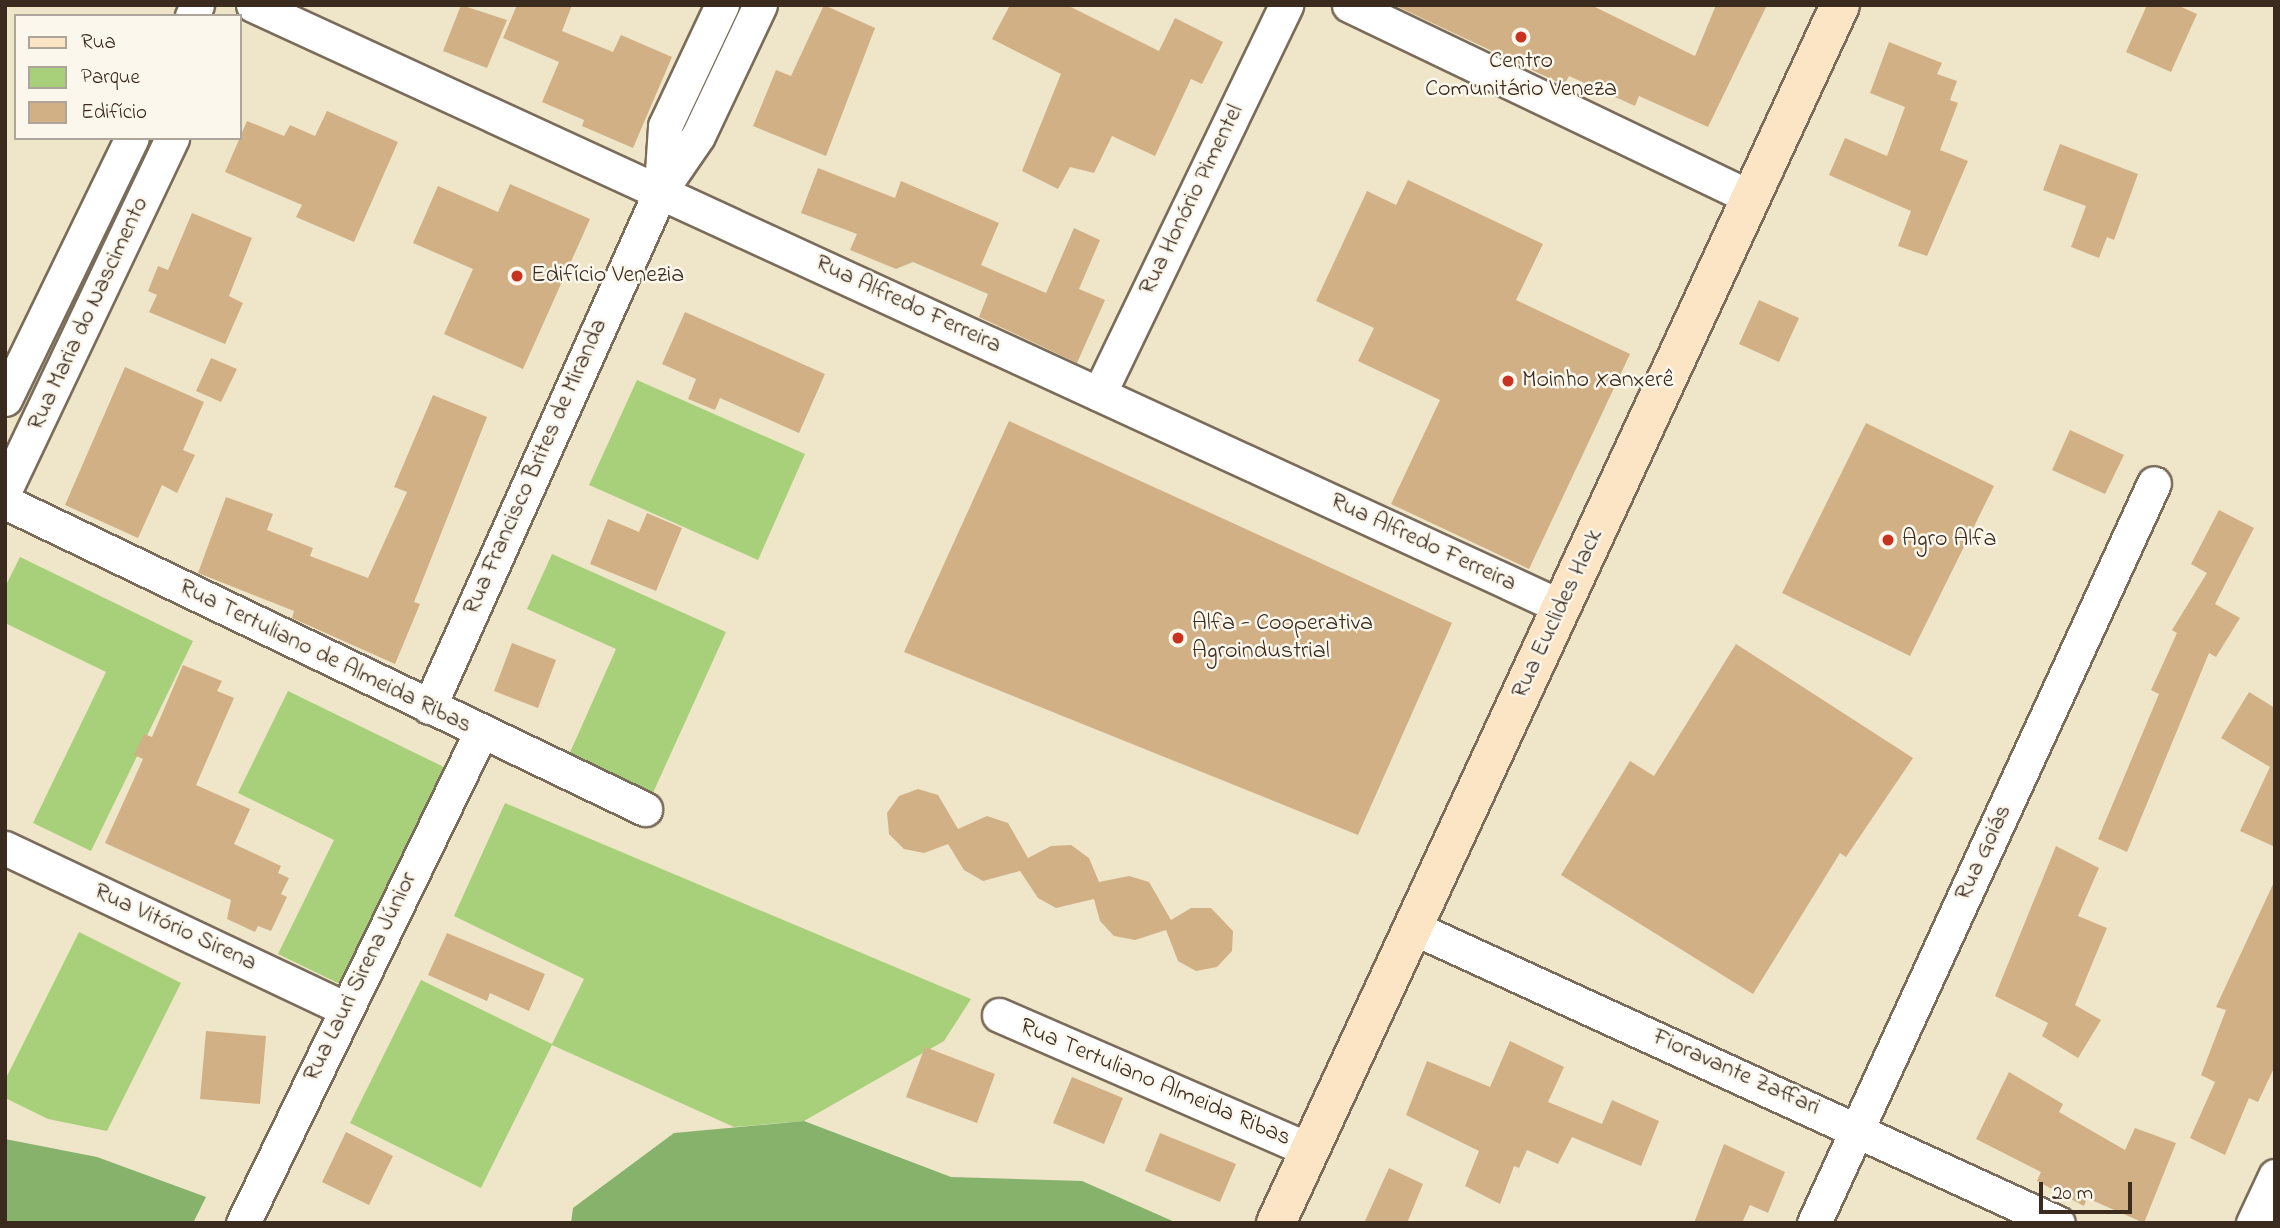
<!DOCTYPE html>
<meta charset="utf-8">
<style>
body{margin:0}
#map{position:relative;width:2280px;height:1228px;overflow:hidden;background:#efe6c9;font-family:"Indie Flower",sans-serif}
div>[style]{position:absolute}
.green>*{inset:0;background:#a8d07b}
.forest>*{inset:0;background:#86b26b}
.building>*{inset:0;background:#d1b086}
.roads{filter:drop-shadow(2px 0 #7a6c5a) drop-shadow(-2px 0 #7a6c5a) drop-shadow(0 2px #7a6c5a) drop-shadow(0 -2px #7a6c5a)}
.street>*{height:33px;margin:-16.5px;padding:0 16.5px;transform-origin:16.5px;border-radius:16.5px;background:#fff}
.secondary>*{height:38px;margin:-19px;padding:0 19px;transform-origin:19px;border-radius:19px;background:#fce5c4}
.dots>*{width:19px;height:19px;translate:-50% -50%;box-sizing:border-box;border:4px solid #fbf7ec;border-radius:50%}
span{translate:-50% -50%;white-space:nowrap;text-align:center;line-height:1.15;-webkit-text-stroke:5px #fbf7ec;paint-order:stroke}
.poi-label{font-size:24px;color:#3b2a1e}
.left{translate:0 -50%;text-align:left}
.street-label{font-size:24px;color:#3b2a1e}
.frame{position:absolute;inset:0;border:7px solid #3b2a1e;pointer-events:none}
.legend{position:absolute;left:14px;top:14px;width:228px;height:126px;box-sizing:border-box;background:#fbf7ec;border:2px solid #aea59a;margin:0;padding:9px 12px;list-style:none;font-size:21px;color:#3b2a1e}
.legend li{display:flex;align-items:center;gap:14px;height:35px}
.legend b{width:35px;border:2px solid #aea59a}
.scale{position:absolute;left:2039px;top:1182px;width:93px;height:32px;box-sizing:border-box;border:4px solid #3b2a1e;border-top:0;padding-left:9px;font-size:21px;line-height:24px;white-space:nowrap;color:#3b2a1e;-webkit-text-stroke:5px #fbf7ec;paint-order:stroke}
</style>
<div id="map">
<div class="green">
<div style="clip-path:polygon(637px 380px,805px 454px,758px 560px,589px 485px)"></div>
<div style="clip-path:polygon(552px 554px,726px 632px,652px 795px,568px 757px,616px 649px,527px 609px)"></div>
<div style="clip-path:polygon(20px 557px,193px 641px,91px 851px,33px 823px,106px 672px,5px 623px,5px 587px)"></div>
<div style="clip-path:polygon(288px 691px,450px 770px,344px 986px,278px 954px,334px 840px,238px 793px)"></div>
<div style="clip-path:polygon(505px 803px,971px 999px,944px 1041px,804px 1121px,734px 1127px,552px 1045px,481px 1188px,350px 1123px,421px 980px,552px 1044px,584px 979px,454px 916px)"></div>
<div style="clip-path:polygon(79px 932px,181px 983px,107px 1131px,48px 1119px,5px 1098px,5px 1080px)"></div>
</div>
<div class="forest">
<div style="clip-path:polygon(804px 1121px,951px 1177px,1082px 1181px,1177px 1223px,571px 1223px,573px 1208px,674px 1133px)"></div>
<div style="clip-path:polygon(5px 1139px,97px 1157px,206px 1197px,193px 1223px,5px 1223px)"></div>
</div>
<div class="building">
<div style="clip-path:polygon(461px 5px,507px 20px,487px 68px,443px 51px)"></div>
<div style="clip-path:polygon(517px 5px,572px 5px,562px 31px,613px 52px,621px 35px,672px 57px,633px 148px,582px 126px,584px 120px,542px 102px,559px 62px,503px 38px)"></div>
<div style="clip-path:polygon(824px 5px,875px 28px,826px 156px,753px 126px,776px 70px,791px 76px)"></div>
<div style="clip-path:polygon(1010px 5px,1067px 5px,1159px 51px,1175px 18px,1223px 42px,1202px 84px,1191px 79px,1155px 156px,1112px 136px,1094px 173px,1070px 167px,1058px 189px,1022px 171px,1061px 74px,992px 39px)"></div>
<div style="clip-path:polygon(1394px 5px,1591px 5px,1695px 56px,1716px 5px,1767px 5px,1708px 127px,1639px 96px,1635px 106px,1569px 76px,1564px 85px)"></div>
<div style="clip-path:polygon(2147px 5px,2177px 5px,2197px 14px,2171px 72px,2126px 52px)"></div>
<div style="clip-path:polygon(1889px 42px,1942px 63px,1937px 74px,1957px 81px,1950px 100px,1958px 103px,1940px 150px,1968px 161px,1927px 256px,1898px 246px,1911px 211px,1829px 175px,1845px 138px,1887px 156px,1905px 107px,1870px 93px)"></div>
<div style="clip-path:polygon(327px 111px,398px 142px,354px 242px,296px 217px,302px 205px,225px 172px,247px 121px,284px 136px,290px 125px,315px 136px)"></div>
<div style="clip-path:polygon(2060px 144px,2138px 174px,2114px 240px,2107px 237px,2099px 258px,2071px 247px,2086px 206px,2043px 190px)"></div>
<div style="clip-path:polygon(818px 168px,895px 198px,901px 181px,999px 223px,981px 265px,1046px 293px,1074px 228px,1100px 240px,1079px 289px,1105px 300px,1077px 363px,979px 317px,988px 294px,913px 262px,896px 269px,850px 250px,857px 234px,801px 213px)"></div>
<div style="clip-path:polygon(1408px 180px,1543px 244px,1516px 300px,1630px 354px,1529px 569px,1391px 504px,1440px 400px,1358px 361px,1374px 328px,1316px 301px,1367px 191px,1396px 205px)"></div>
<div style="clip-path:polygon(510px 184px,590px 219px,523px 369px,444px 334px,473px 269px,413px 243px,438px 186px,498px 212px)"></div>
<div style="clip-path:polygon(192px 213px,252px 238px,229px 296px,243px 303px,225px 344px,149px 312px,157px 295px,148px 291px,158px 266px,168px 270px)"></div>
<div style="clip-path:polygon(1759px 300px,1799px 318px,1779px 362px,1739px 344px)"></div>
<div style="clip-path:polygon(685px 312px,825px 374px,799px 433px,720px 398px,715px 410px,688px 399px,696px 379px,662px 364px)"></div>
<div style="clip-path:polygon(211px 358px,237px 369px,221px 402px,196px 391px)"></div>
<div style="clip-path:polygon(125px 367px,204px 402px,183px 450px,195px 455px,177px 493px,162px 485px,138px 538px,65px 505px)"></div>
<div style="clip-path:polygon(433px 395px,487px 417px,414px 602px,420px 604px,395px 664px,292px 618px,294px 611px,198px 573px,226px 497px,273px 514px,267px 530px,313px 548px,310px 556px,368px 578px,407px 492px,394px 487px)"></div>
<div style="clip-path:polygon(1009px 421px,1452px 623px,1358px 835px,904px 652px)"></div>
<div style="clip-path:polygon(1866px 423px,1994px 486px,1910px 656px,1782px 593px)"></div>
<div style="clip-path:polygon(2070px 430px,2124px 455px,2105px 494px,2052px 470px)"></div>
<div style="clip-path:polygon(2219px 510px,2254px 528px,2215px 604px,2240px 618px,2216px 657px,2209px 653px,2127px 852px,2098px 839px,2159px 694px,2151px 690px,2177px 633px,2172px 630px,2207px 573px,2191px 564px)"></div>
<div style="clip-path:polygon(647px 513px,682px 528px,656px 591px,590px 564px,608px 519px,639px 532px)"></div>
<div style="clip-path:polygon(512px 643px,556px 660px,538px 708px,494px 691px)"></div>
<div style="clip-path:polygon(1736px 644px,1913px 758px,1846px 857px,1840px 853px,1753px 994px,1561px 875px,1630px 761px,1654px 776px)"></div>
<div style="clip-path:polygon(183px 665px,222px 681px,217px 691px,234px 698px,196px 785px,250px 809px,234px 844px,281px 866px,278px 873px,289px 878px,281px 894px,287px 897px,271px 931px,258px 926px,255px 932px,227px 919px,231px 900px,105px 843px,143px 759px,134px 755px,144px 734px,152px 737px)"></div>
<div style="clip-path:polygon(2249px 692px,2275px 708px,2275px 847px,2240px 831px,2270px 767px,2221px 738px)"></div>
<div style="clip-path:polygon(918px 789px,938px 795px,958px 829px,987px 816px,1008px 823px,1028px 858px,1051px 846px,1071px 845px,1089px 858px,1099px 882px,1129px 876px,1149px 882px,1171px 920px,1191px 908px,1211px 908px,1233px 931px,1232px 951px,1217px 967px,1196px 971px,1178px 961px,1166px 930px,1135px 940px,1114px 936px,1100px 921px,1094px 899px,1056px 908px,1038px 898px,1020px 871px,983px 881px,964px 870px,948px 844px,924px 853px,904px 849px,889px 834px,887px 813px,899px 796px)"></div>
<div style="clip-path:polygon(2056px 846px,2099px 868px,2078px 916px,2107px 928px,2075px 1005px,2101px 1020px,2078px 1058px,2042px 1036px,2048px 1023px,1995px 996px)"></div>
<div style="clip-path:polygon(2275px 880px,2275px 1066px,2258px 1102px,2249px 1098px,2225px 1155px,2190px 1138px,2215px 1082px,2201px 1075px,2226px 1010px,2216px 1007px)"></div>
<div style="clip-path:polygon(447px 933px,545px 974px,529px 1011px,490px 993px,487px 1001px,428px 975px)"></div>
<div style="clip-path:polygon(206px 1031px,266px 1036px,260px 1104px,200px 1099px)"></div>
<div style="clip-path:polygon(1510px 1041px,1564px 1067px,1548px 1102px,1602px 1124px,1612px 1100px,1659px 1121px,1641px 1166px,1572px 1137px,1558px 1164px,1527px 1150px,1519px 1168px,1514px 1166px,1500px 1204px,1465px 1186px,1479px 1151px,1406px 1115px,1427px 1061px,1490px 1087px)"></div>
<div style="clip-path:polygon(925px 1047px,995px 1074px,977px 1123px,906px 1097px)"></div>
<div style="clip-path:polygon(2009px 1072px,2063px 1104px,2059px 1112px,2125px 1150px,2135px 1128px,2176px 1143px,2144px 1223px,2087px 1198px,2084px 1206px,2037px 1181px,2041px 1172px,1976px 1139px)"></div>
<div style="clip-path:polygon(1072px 1077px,1123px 1098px,1104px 1144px,1053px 1123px)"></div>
<div style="clip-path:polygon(346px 1132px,393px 1156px,369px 1205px,322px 1182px)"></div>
<div style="clip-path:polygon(1160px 1133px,1236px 1164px,1220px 1202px,1145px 1171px)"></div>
<div style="clip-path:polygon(1724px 1144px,1785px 1172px,1768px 1213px,1750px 1205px,1742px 1223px,1694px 1223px)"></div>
<div style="clip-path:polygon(1389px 1168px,1423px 1184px,1407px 1223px,1364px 1223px)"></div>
</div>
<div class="roads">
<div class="street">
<div style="left:253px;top:5px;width:1441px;rotate:24.7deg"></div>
<div style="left:1349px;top:5px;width:442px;rotate:25.6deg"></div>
<div style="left:192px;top:16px;width:12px;rotate:-66deg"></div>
<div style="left:661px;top:187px;width:61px;rotate:-86.2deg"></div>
<div style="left:665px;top:126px;width:134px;rotate:-64.8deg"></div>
<div style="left:1099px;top:394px;width:432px;rotate:-64.3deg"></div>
<div style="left:5px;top:399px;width:290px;rotate:-64.1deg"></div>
<div style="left:5px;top:490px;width:390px;rotate:-64.6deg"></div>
<div style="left:5px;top:502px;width:710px;rotate:25.63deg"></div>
<div style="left:429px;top:707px;width:567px;rotate:-65.83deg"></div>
<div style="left:661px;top:190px;width:65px;rotate:-55.6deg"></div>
<div style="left:698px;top:136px;width:145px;rotate:-64.7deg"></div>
<div style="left:5px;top:848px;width:376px;rotate:25.3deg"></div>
<div style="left:1414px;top:928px;width:708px;rotate:24.61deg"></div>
<div style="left:999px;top:1015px;width:339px;rotate:23.5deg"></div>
<div style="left:243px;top:1223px;width:546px;rotate:-64.14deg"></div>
<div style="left:1814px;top:1223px;width:814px;rotate:-65.32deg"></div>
<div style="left:2253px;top:1223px;width:52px;rotate:-64.9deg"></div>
</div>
<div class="secondary">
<div style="left:1276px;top:1223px;width:1342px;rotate:-65.15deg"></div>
</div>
</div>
<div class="dots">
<div style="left:1521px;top:37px;background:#c8321e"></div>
<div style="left:517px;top:276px;background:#c8321e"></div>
<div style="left:1508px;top:381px;background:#c8321e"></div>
<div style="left:1888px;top:540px;background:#c8321e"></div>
<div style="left:1178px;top:638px;background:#c8321e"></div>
</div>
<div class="poi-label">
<span style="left:1521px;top:76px">Centro<br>Comunitário Veneza</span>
<span class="left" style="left:531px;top:276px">Edifício Venezia</span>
<span class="left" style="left:1522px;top:381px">Moinho Xanxerê</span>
<span class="left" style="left:1902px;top:540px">Agro Alfa</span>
<span class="left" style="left:1192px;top:638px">Alfa - Cooperativa<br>Agroindustrial</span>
</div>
<div class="street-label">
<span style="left:1192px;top:200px;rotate:-64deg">Rua Honório Pimentel</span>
<span style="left:908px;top:305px;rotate:25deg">Rua Alfredo Ferreira</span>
<span style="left:89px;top:314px;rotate:-65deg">Rua Maria do Nascimento</span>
<span style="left:536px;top:467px;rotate:-66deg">Rua Francisco Brites de Miranda</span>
<span style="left:1423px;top:543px;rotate:25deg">Rua Alfredo Ferreira</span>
<span style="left:1558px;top:614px;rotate:-65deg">Rua Euclides Hack</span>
<span style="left:325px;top:657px;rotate:26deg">Rua Tertuliano de Almeida Ribas</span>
<span style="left:1984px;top:853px;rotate:-65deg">Rua Goiás</span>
<span style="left:175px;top:928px;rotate:25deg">Rua Vitório Sirena</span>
<span style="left:361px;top:977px;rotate:-64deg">Rua Lauri Sirena Júnior</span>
<span style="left:1736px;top:1073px;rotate:24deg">Fioravante Zaffari</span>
<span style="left:1155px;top:1083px;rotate:23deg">Rua Tertuliano Almeida Ribas</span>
</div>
<div class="frame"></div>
<ul class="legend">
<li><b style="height:9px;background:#fce5c4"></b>Rua</li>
<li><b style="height:19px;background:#a8d07b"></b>Parque</li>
<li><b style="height:19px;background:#d1b086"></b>Edifício</li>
</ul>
<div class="scale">20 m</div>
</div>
